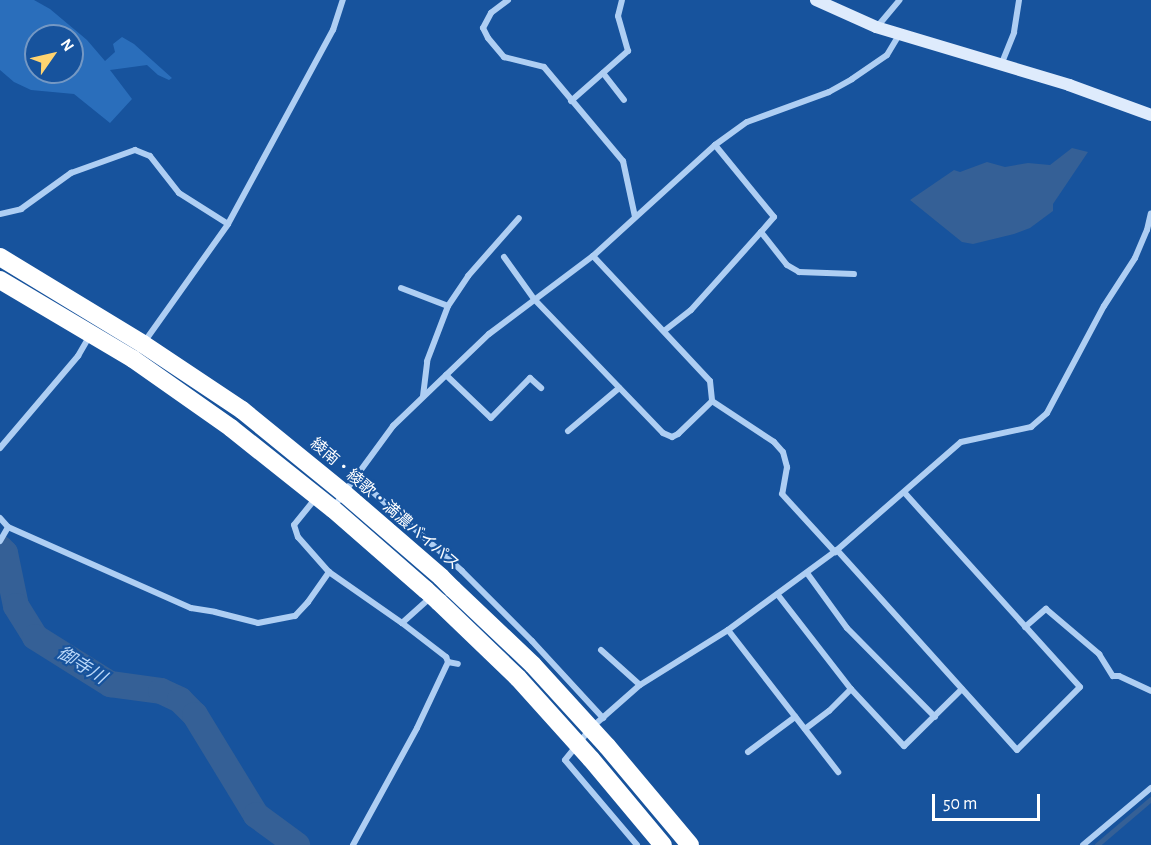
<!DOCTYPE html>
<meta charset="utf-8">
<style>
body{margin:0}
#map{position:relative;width:1151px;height:845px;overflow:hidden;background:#17539d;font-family:"Alegreya Sans","Noto Sans JP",sans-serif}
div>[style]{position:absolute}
.green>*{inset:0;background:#2a6ebb}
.water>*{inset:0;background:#356096}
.stream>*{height:4.5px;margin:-2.25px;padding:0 2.25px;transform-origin:2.25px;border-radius:2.25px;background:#356096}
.river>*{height:26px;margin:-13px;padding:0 13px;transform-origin:13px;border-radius:13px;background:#356096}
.street>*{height:6px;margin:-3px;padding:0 3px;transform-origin:3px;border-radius:3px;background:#aecef3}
.secondary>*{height:12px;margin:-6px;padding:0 6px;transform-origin:6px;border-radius:6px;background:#deebfc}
.highway>*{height:18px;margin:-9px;padding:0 9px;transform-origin:9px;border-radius:9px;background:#fff}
.highway-bridge>*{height:18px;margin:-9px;padding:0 9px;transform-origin:9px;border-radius:9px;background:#fff}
span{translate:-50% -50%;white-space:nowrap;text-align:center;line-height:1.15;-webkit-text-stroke:4.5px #17539d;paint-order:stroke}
.street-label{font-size:16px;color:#fff}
.water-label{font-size:18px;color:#bbd8f9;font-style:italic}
.north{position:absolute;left:24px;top:24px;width:60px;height:60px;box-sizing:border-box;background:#17539d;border:2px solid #7498c4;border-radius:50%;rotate:56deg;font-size:16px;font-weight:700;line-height:24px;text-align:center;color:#fff}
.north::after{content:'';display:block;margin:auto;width:21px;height:27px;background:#ffd470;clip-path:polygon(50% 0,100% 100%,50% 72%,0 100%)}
.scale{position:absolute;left:932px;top:794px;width:108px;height:27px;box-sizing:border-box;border:3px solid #fff;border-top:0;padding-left:8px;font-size:18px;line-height:21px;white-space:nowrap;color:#fff;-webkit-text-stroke:4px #17539d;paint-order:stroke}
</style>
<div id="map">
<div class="green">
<div style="clip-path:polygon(evenodd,0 0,34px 0,50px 9px,87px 40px,105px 61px,115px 52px,113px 44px,122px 37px,134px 44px,172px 78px,169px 80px,158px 75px,147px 65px,110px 70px,132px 99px,110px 123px,74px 94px,31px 90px,14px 82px,0 70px,0 0,36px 36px,72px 36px,72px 72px,36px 72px,36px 36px)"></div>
</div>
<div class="water">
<div style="clip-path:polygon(1072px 148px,1088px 152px,1053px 204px,1053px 211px,1030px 228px,1014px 234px,973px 244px,962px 242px,910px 200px,954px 170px,960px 172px,987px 162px,1005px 167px,1028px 163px,1050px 165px)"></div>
</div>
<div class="stream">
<div style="left:1097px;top:845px;width:71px;rotate:-40.4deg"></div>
</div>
<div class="river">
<div style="left:0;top:548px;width:7px;rotate:45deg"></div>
<div style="left:5px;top:553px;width:54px;rotate:78.3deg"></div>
<div style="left:16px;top:606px;width:36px;rotate:58deg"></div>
<div style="left:35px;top:637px;width:89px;rotate:32.1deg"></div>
<div style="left:110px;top:684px;width:51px;rotate:7.8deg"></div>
<div style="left:161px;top:691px;width:21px;rotate:25deg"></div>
<div style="left:180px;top:700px;width:21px;rotate:45deg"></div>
<div style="left:195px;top:715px;width:117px;rotate:58.6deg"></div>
<div style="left:256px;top:815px;width:51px;rotate:36.2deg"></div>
</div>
<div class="street">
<div style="left:508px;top:0;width:21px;rotate:143deg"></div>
<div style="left:491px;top:13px;width:17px;rotate:118deg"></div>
<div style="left:483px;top:28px;width:11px;rotate:63deg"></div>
<div style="left:488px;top:38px;width:25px;rotate:50deg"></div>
<div style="left:504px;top:57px;width:41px;rotate:14deg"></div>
<div style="left:544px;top:67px;width:123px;rotate:50deg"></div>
<div style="left:623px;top:161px;width:57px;rotate:77.9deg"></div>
<div style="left:877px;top:27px;width:35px;rotate:-50deg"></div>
<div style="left:1001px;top:65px;width:35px;rotate:-68deg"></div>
<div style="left:1014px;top:32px;width:32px;rotate:-81deg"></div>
<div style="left:603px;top:73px;width:34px;rotate:52deg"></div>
<div style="left:571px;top:101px;width:76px;rotate:-41.3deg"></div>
<div style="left:628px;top:51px;width:36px;rotate:-106deg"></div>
<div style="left:618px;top:16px;width:16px;rotate:-76deg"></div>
<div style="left:715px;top:145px;width:93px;rotate:50.7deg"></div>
<div style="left:774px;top:217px;width:20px;rotate:131deg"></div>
<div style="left:761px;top:232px;width:42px;rotate:51.8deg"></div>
<div style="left:787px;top:265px;width:14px;rotate:30deg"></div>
<div style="left:799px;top:272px;width:55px;rotate:2.1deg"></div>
<div style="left:0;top:214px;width:22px;rotate:-13deg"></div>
<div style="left:21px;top:209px;width:62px;rotate:-35.8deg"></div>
<div style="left:71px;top:173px;width:68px;rotate:-19.8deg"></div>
<div style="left:135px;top:150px;width:16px;rotate:22deg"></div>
<div style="left:150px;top:156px;width:47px;rotate:51.9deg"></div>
<div style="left:179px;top:193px;width:58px;rotate:32.3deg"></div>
<div style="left:593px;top:256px;width:171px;rotate:46.9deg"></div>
<div style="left:710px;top:381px;width:20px;rotate:84deg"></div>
<div style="left:712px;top:401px;width:74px;rotate:33.5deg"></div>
<div style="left:774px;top:442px;width:13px;rotate:48deg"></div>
<div style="left:783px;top:452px;width:16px;rotate:75deg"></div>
<div style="left:787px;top:467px;width:27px;rotate:100deg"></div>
<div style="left:782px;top:494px;width:79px;rotate:47.6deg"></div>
<div style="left:504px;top:257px;width:52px;rotate:54.5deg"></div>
<div style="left:534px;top:299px;width:186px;rotate:46.1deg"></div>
<div style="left:663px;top:433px;width:10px;rotate:24deg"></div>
<div style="left:672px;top:437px;width:7px;rotate:-27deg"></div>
<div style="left:678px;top:434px;width:47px;rotate:-44.1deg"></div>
<div style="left:401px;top:288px;width:50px;rotate:21deg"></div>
<div style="left:664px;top:331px;width:34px;rotate:-38deg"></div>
<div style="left:691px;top:310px;width:105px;rotate:-48.1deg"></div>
<div style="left:145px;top:341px;width:143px;rotate:-54.6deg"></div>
<div style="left:228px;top:224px;width:221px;rotate:-61.6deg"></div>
<div style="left:333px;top:30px;width:32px;rotate:-72deg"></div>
<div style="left:446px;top:375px;width:62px;rotate:43.7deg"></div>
<div style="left:491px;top:418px;width:56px;rotate:-45.7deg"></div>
<div style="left:530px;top:378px;width:15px;rotate:42deg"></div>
<div style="left:423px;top:396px;width:35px;rotate:-83deg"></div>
<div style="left:427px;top:361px;width:59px;rotate:-69.1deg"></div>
<div style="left:448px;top:306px;width:36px;rotate:-56deg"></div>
<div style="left:468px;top:276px;width:77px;rotate:-48.7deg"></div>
<div style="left:568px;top:431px;width:67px;rotate:-40.1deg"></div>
<div style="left:0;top:448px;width:121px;rotate:-49.7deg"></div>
<div style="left:78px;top:356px;width:22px;rotate:-60deg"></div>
<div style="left:357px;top:478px;width:140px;rotate:41.5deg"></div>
<div style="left:462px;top:571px;width:99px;rotate:45deg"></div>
<div style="left:532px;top:641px;width:105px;rotate:47.3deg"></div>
<div style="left:315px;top:499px;width:33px;rotate:129deg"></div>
<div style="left:294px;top:525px;width:13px;rotate:72deg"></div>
<div style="left:298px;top:537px;width:47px;rotate:48.5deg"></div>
<div style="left:329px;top:572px;width:89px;rotate:34.9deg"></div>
<div style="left:402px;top:623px;width:56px;rotate:37.7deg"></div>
<div style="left:446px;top:657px;width:5px;rotate:68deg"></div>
<div style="left:448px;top:662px;width:10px;rotate:11deg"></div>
<div style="left:333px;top:508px;width:102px;rotate:-53.8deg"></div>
<div style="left:393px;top:426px;width:133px;rotate:-43.8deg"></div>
<div style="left:489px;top:334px;width:130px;rotate:-36.9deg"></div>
<div style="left:593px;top:256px;width:165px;rotate:-42.3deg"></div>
<div style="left:715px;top:145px;width:39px;rotate:-36deg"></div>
<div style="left:747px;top:122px;width:87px;rotate:-20.1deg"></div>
<div style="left:829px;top:92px;width:26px;rotate:-29deg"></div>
<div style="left:852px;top:79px;width:42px;rotate:-34.4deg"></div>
<div style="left:887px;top:55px;width:23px;rotate:-59deg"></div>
<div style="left:0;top:518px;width:12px;rotate:48deg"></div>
<div style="left:0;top:541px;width:16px;rotate:-60deg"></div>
<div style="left:8px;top:527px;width:200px;rotate:23.9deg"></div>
<div style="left:191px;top:608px;width:24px;rotate:9deg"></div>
<div style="left:215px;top:612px;width:44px;rotate:14.3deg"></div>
<div style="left:258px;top:623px;width:38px;rotate:-11deg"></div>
<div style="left:295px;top:616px;width:19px;rotate:-47deg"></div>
<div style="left:308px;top:602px;width:37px;rotate:-55deg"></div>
<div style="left:837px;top:550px;width:269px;rotate:48deg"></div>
<div style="left:1017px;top:750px;width:89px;rotate:-45deg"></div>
<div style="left:1080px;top:687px;width:261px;rotate:-132.1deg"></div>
<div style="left:807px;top:573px;width:68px;rotate:54deg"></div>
<div style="left:847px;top:628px;width:125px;rotate:45.3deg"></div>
<div style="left:778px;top:595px;width:119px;rotate:52.2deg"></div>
<div style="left:851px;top:689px;width:78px;rotate:47.1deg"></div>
<div style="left:904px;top:746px;width:81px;rotate:-44.5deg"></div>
<div style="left:402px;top:623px;width:39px;rotate:-42deg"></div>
<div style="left:1025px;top:627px;width:28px;rotate:-41deg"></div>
<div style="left:1046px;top:609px;width:70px;rotate:40.3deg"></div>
<div style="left:1099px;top:654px;width:26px;rotate:58deg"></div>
<div style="left:1113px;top:676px;width:6px"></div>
<div style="left:1119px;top:676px;width:35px;rotate:25deg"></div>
<div style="left:728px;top:630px;width:180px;rotate:52.2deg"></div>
<div style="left:601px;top:650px;width:52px;rotate:41.9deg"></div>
<div style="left:805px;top:729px;width:30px;rotate:-37deg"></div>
<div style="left:829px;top:711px;width:31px;rotate:-45deg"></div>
<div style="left:748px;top:752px;width:59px;rotate:-36.7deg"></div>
<div style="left:353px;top:845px;width:133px;rotate:-61.3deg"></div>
<div style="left:417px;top:728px;width:73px;rotate:-64.8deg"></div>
<div style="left:637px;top:845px;width:111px;rotate:-130.3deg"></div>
<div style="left:565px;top:760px;width:41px;rotate:-50.9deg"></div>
<div style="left:591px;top:728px;width:65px;rotate:-41.3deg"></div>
<div style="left:640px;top:685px;width:104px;rotate:-32deg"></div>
<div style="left:728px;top:630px;width:135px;rotate:-36.3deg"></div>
<div style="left:837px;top:550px;width:164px;rotate:-41.1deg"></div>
<div style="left:961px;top:442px;width:72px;rotate:-12.1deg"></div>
<div style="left:1031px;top:427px;width:21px;rotate:-41deg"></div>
<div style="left:1047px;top:413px;width:121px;rotate:-62deg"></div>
<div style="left:1104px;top:306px;width:57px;rotate:-57.1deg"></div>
<div style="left:1135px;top:258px;width:30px;rotate:-67deg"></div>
<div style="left:1147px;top:230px;width:17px;rotate:-77deg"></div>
<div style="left:1083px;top:845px;width:89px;rotate:-40deg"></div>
</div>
<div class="secondary">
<div style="left:816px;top:0;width:66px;rotate:24.2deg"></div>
<div style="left:876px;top:27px;width:202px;rotate:16.7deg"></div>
<div style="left:1069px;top:85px;width:87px;rotate:20.1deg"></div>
</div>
<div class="highway">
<div style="left:0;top:257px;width:167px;rotate:31.3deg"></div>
<div style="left:143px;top:344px;width:119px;rotate:33.7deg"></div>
<div style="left:242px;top:410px;width:133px;rotate:39.2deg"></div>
<div style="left:345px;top:494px;width:127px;rotate:40.8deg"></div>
<div style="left:0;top:280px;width:155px;rotate:30.7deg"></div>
<div style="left:133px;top:359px;width:120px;rotate:35.1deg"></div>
<div style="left:231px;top:428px;width:130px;rotate:38.5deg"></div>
<div style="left:333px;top:509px;width:123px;rotate:41.1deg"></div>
<div style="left:453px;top:589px;width:110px;rotate:43.5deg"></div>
<div style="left:533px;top:665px;width:110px;rotate:47.6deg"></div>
<div style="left:607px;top:746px;width:129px;rotate:50deg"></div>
<div style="left:439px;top:602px;width:110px;rotate:43.9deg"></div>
<div style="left:518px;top:678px;width:109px;rotate:48deg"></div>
<div style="left:591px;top:759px;width:112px;rotate:50.1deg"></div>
</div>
<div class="highway-bridge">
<div style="left:441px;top:577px;width:17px;rotate:45deg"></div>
<div style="left:426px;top:590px;width:18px;rotate:43deg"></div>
</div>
<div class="street-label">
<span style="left:385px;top:504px;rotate:41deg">綾南・綾歌・満濃バイパス</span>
</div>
<div class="water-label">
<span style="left:81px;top:666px;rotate:32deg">御寺川</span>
</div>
<div class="north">N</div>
<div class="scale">50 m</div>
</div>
